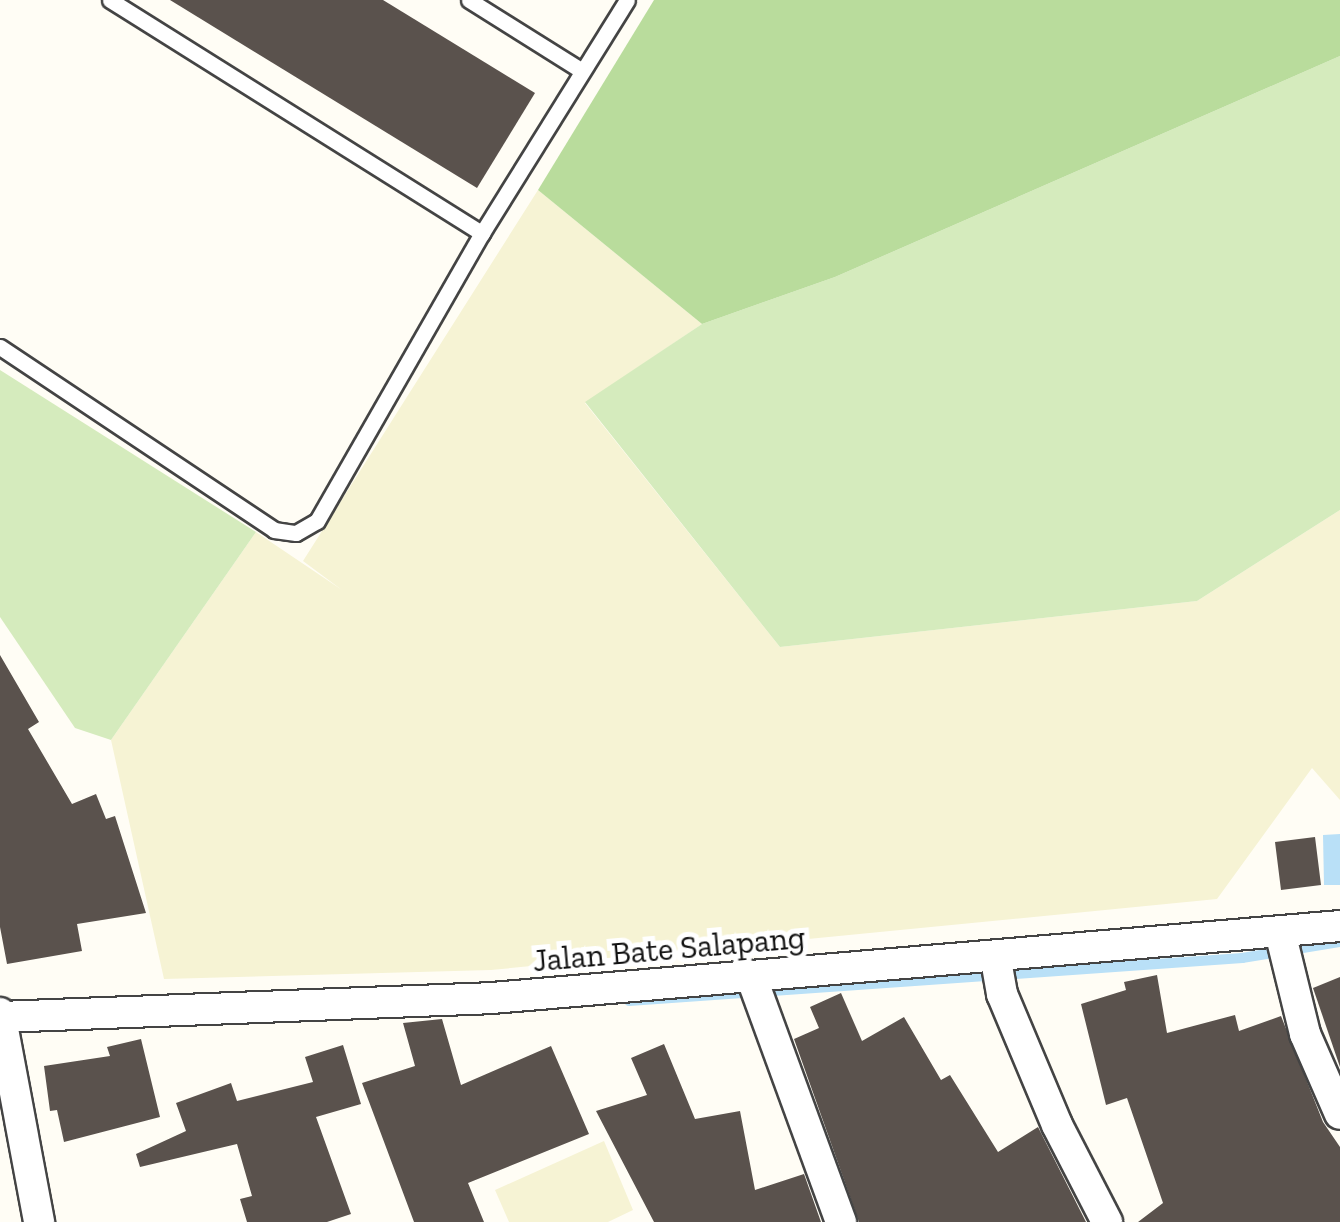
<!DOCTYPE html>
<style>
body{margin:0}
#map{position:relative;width:1340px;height:1222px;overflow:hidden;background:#fffdf5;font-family:"Zilla Slab",serif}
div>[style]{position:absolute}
.farmland>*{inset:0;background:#f6f3d4}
.green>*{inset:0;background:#d5ebbd}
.forest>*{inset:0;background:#b9dc9c}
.water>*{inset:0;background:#b9e0f7}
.stream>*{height:10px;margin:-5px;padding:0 5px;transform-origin:5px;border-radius:5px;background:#b9e0f7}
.building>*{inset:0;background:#5a524d}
.roads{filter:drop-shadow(2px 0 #444) drop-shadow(-2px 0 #444) drop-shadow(0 2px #444) drop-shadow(0 -2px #444)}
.lane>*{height:15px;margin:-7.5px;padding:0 7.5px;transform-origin:7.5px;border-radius:7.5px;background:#fff}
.street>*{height:30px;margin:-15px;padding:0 15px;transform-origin:15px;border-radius:15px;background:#fff}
span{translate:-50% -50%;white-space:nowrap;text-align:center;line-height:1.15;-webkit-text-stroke:10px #fff;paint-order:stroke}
.street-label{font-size:32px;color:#111}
</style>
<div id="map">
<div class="farmland">
<div style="clip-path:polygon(538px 190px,702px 324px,585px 403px,780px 647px,1197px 601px,1340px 510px,1340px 800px,1312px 768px,1217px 899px,491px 970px,164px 979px,111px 740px,256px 532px,342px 590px,303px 561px)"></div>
<div style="clip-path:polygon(604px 1141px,633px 1210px,608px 1222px,509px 1222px,495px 1190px)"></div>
</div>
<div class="green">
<div style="clip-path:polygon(1340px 56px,1340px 510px,1197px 601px,780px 647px,585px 402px,702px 324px,835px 277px)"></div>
<div style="clip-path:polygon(0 370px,256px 532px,111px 740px,75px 728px,0 617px)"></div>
</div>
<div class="forest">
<div style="clip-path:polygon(654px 0,1340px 0,1340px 56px,835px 277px,702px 324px,538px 190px)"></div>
</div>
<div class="water">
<div style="clip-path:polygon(1340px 834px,1340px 885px,1324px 885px,1323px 835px)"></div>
</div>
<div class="stream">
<div style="left:629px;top:1001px;width:615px;rotate:-4.01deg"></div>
<div style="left:1242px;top:958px;width:99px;rotate:-9.3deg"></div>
</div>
<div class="building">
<div style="clip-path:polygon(170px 0,383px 0,535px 93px,477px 188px)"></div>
<div style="clip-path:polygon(0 655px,39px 722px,28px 729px,72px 804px,96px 794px,106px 819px,115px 816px,146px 913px,77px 924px,82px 951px,7px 964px,0 927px)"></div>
<div style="clip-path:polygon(1315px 837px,1321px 885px,1281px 890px,1275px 842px)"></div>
<div style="clip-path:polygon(1157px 975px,1167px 1033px,1235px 1015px,1239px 1031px,1281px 1016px,1323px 1122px,1340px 1147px,1340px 1222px,1138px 1222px,1163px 1203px,1127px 1098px,1106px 1105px,1081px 1004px,1126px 990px,1124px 982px)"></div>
<div style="clip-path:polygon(1340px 977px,1340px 1067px,1313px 988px)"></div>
<div style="clip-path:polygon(841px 993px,862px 1041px,904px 1017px,941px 1080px,950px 1075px,998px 1152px,1038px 1127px,1086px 1222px,859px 1222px,794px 1039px,819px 1028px,810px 1007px)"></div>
<div style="clip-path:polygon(442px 1019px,461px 1085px,551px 1046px,589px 1134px,468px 1183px,484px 1222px,414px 1222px,362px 1083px,415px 1066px,403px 1023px)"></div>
<div style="clip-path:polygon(141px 1039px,160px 1117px,64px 1142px,57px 1110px,50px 1111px,44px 1066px,110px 1056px,107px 1047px)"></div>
<div style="clip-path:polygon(664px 1044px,695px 1119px,740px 1111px,755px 1190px,804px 1174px,821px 1222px,654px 1222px,596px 1111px,647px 1095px,631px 1058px)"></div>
<div style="clip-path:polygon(343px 1045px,361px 1104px,316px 1117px,351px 1214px,327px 1222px,247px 1222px,240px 1199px,252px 1196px,237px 1144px,140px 1167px,136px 1154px,186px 1131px,176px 1103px,231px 1083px,237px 1101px,313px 1082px,305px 1057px)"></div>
</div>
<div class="roads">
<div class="lane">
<div style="left:110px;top:0;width:439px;rotate:32.1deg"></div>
<div style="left:469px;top:0;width:133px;rotate:32.1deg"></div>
<div style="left:0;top:347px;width:329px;rotate:33.7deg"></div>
<div style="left:274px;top:530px;width:22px;rotate:8deg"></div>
<div style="left:296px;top:533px;width:24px;rotate:-30deg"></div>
<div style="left:317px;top:521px;width:332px;rotate:-60.2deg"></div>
<div style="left:482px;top:233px;width:274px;rotate:-58.1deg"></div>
</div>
<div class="street">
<div style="left:1281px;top:936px;width:101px;rotate:76.2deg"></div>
<div style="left:1305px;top:1034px;width:87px;rotate:66.4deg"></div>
<div style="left:996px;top:960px;width:35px;rotate:80deg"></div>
<div style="left:1002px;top:994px;width:142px;rotate:67.2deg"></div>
<div style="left:1057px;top:1125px;width:109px;rotate:62.7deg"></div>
<div style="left:751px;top:976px;width:262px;rotate:69.9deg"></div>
<div style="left:0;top:1013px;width:213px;rotate:79.4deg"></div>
<div style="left:0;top:1017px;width:492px;rotate:-2.2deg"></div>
<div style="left:492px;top:998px;width:851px;rotate:-4.85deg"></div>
</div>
</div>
<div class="street-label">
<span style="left:669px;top:949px;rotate:-5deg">Jalan Bate Salapang</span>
</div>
</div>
